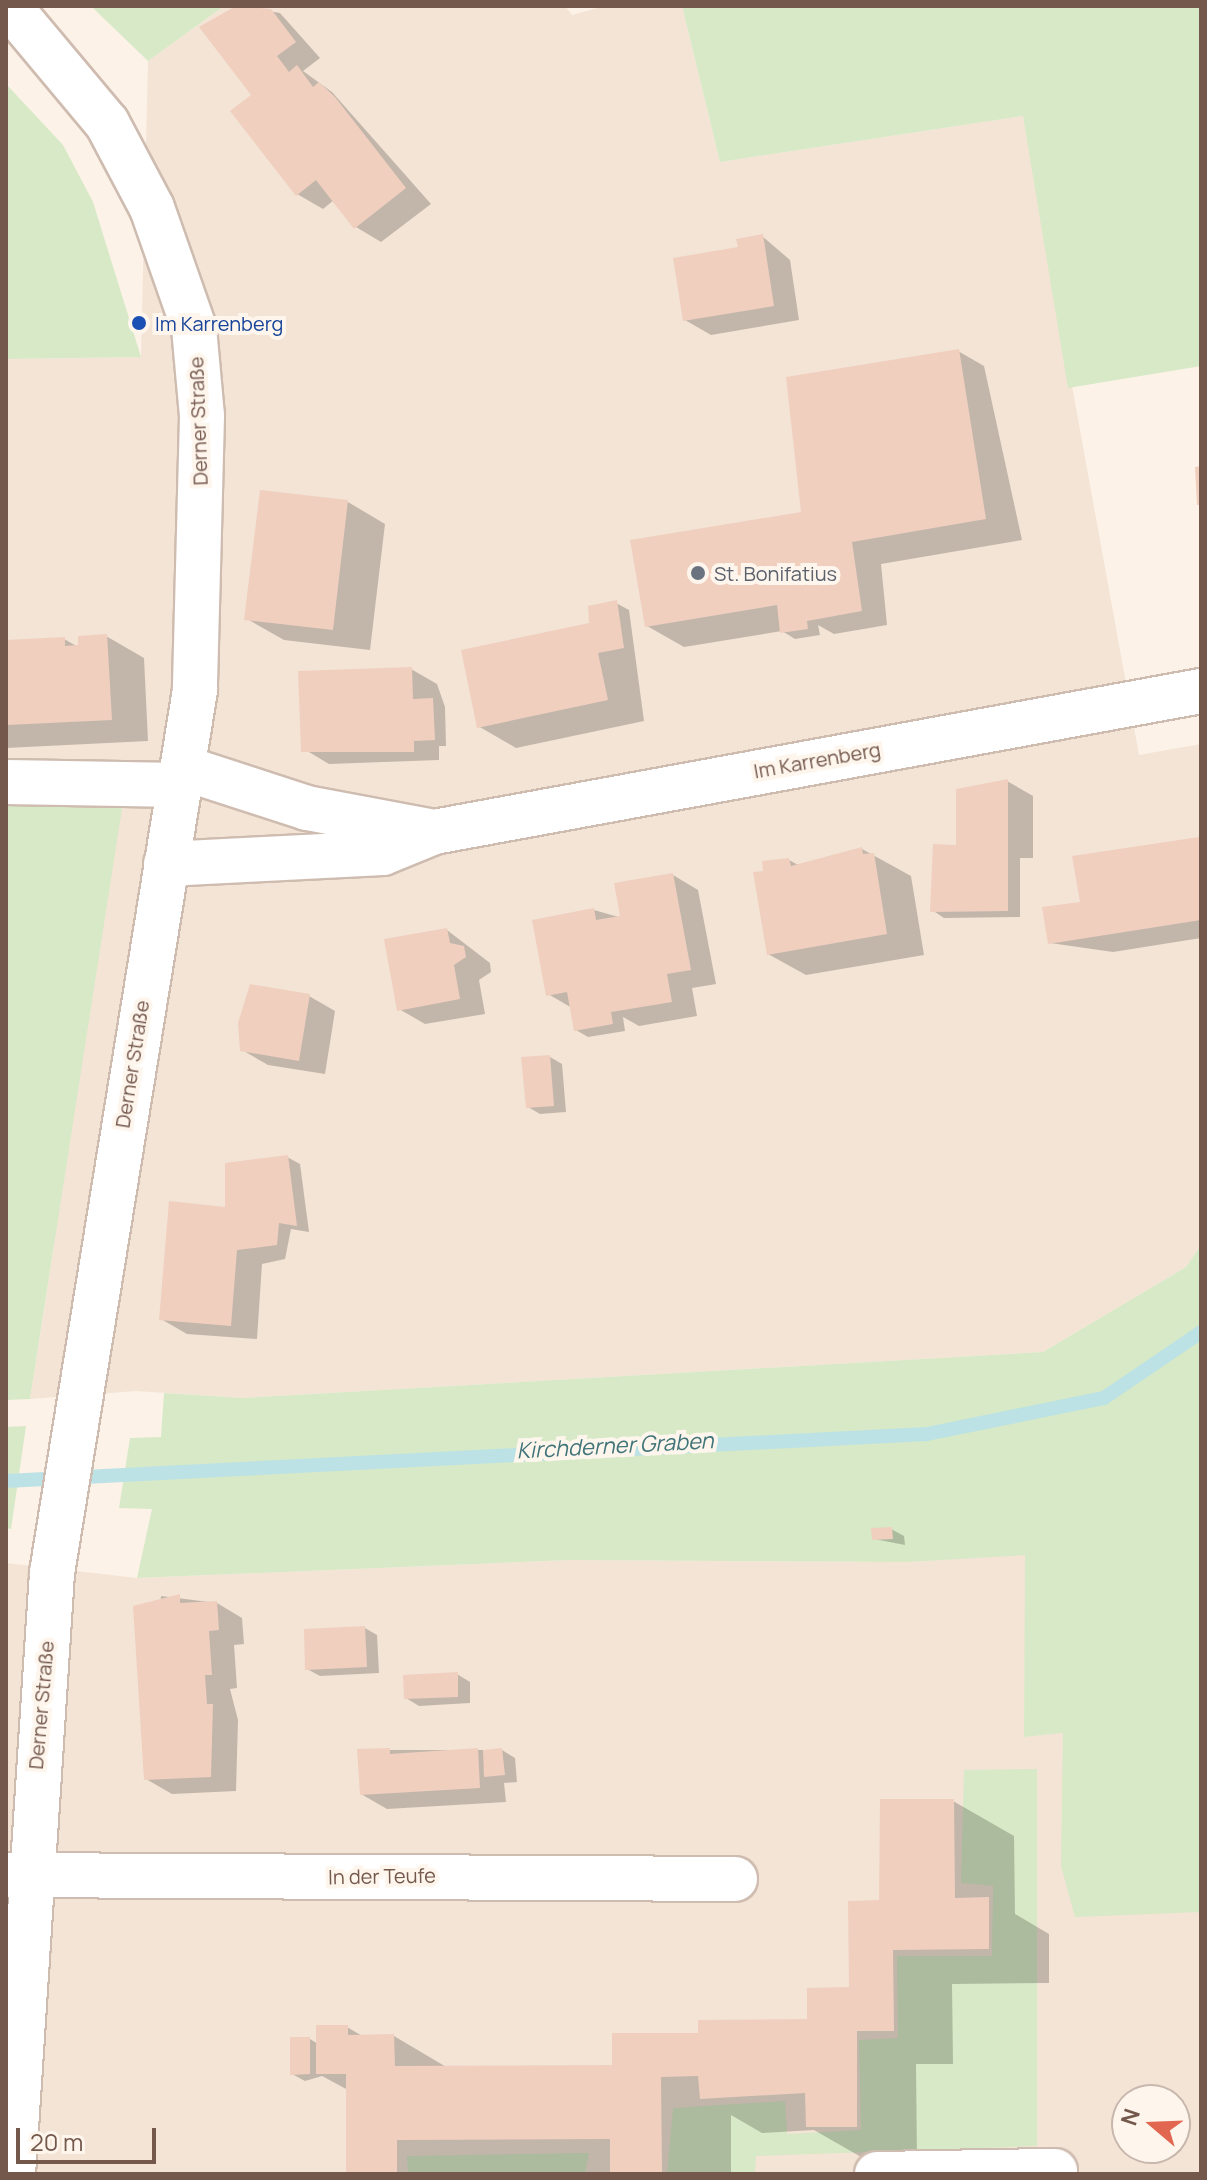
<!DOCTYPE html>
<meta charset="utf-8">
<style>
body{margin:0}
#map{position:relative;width:1207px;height:2180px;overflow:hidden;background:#fcf2e7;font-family:Manrope,sans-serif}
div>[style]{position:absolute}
.residential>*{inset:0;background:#f3e4d6}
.green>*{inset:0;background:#d7e9c6}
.shadow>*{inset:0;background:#0003}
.stream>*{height:14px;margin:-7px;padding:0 7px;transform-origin:7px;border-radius:7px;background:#bce2e5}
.building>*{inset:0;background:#f0cfbf}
.roads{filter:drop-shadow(2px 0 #cfbcb0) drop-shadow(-2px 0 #cfbcb0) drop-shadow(0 2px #cfbcb0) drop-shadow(0 -2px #cfbcb0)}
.minor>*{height:44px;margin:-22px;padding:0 22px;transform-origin:22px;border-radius:22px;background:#fff}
.tertiary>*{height:44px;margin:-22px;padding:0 22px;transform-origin:22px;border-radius:22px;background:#fff}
.secondary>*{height:44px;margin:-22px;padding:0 22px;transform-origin:22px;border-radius:22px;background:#fff}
.dots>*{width:22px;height:22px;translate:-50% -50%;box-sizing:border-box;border:4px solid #fef6ed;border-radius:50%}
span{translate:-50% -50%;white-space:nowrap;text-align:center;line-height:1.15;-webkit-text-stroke:8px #fef6ed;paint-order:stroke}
.transit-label{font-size:20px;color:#164399}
.left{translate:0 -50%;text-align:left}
.street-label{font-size:20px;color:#75584c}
.worship-label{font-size:20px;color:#5b616d}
.water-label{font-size:22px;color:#407479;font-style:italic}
.frame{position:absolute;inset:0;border:8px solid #75584c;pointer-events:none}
.north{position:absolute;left:1111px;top:2084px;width:80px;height:80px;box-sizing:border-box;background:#fef6ed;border:2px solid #c7b7ad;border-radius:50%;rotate:289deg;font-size:22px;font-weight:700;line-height:32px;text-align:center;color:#75584c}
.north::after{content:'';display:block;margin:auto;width:28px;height:36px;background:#e16751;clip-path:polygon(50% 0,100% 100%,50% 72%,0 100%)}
.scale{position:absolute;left:16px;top:2128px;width:140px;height:36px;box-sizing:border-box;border:4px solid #75584c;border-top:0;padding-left:10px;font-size:24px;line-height:28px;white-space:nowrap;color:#75584c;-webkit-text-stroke:6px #fef6ed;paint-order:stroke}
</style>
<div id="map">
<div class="residential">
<div style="clip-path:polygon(224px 6px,565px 6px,572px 15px,605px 6px,682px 6px,720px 162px,1023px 116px,1139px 755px,1201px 744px,1201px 1245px,1186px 1267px,1043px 1352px,243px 1398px,136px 1391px,30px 1399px,54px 1246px,6px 803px,6px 359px,141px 357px,148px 61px)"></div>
<div style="clip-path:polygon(evenodd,1026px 1554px,1024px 1737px,1173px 1720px,1201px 1858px,1201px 2174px,6px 2174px,6px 1563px,137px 1578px,571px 1560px,908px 1562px,1026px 1554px,1127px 2100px,1175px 2100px,1175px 2148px,1127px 2148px,1127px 2100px)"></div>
</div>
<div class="green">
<div style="clip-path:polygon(91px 6px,224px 6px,148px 61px)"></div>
<div style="clip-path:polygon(682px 6px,1201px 6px,1201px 366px,1068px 388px,1023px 116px,720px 162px)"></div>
<div style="clip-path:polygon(6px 84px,63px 145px,93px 202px,141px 357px,6px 359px)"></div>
<div style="clip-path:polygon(123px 802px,30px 1399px,6px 1400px,6px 803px)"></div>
<div style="clip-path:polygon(1201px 1245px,1201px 1912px,1075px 1917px,1061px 1866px,1063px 1733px,1024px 1737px,1025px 1555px,908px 1562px,571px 1560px,137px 1578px,152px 1509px,119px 1508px,130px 1438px,161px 1437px,164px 1393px,243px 1398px,1043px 1352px,1186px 1267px)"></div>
<div style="clip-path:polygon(26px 1426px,11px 1529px,6px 1528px,6px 1427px)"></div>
<div style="clip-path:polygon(1037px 1769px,1037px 2146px,756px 2156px,755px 2174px,667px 2174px,673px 2108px,785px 2101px,787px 2134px,861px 2130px,859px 2040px,898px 2038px,897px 1956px,992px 1956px,993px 1886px,961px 1883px,964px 1770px)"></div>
<div style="clip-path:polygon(589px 2153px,585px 2174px,408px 2174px,407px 2156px)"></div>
</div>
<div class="shadow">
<div style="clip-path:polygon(240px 6px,280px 13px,320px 58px,303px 71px,332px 92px,431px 204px,381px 242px,356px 227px,334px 200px,323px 209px,297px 194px,253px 95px,202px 28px)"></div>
<div style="clip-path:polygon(762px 236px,790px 260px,799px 320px,711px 335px,685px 320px,741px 249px)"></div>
<div style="clip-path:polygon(958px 351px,984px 366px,1022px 540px,881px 564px,887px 625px,834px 634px,818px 625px,820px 635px,795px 639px,782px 631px,684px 647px,647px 626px,801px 514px)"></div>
<div style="clip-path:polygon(348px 502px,385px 524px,370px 650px,284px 640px,247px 619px)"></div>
<div style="clip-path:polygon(616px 603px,629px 610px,644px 721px,516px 748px,478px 726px)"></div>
<div style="clip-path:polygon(106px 636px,144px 658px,148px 741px,6px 748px,6px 642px,64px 639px,80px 648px)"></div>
<div style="clip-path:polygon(411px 669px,437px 684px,445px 707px,446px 746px,439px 746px,439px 760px,329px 764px,304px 749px)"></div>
<div style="clip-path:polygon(1007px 781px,1033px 796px,1033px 858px,1020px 858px,1020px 917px,944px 918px,932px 910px,958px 846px)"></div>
<div style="clip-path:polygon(1198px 839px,1201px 938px,1113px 952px,1050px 943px,1082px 904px)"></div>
<div style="clip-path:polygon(862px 849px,911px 876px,924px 955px,806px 975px,768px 954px,766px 872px,789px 860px,800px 866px)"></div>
<div style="clip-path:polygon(673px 875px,698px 890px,716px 984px,692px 988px,697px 1016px,639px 1026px,623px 1017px,625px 1031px,588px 1037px,576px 1030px,572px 1008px,548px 994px,594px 910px,622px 918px)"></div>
<div style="clip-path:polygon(447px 930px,490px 963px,491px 972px,479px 980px,485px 1014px,425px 1024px,399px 1009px)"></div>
<div style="clip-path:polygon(309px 996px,335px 1011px,325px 1074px,268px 1065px,242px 1050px)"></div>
<div style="clip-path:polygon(550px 1057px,562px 1064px,566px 1112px,540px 1114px,528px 1107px)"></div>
<div style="clip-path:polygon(287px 1157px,300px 1164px,309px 1232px,291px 1229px,285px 1259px,262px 1264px,257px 1339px,187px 1334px,161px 1319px,227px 1209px)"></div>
<div style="clip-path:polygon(891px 1529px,904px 1536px,905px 1545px,874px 1539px)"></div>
<div style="clip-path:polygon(161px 1596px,217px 1603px,242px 1618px,244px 1644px,234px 1645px,237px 1688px,230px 1689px,238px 1720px,236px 1791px,172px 1794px,146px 1779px)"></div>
<div style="clip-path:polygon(365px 1628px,377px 1635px,379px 1673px,320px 1676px,307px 1669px)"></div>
<div style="clip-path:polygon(457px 1674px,470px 1682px,470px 1703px,419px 1706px,406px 1698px)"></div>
<div style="clip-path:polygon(389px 1750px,502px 1750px,515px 1758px,517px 1782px,504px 1783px,506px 1802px,387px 1809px,361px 1794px)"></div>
<div style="clip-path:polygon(953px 1801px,1014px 1836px,1015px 1914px,1049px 1934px,1049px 1983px,952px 1984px,953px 2064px,916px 2064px,917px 2161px,868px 2161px,814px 2130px,762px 2133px,731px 2115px,731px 2174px,349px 2174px,348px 2090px,322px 2076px,305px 2081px,292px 2074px,310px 2039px,318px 2044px,347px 2027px,364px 2037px,394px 2036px,448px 2068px,614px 2067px,700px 2035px,809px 2021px,851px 1988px,881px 1902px)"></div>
</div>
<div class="stream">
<div style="left:6px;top:1481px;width:922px;rotate:-2.92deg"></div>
<div style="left:927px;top:1434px;width:181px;rotate:-11.5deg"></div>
<div style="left:1104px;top:1398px;width:117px;rotate:-34.2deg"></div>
</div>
<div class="building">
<div style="clip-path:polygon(236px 6px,271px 9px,296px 42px,277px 56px,289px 72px,297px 65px,313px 87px,319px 82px,335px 97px,406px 188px,354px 229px,316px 180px,296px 196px,230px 111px,251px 95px,199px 27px)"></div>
<div style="clip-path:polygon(763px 234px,774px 306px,683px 321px,673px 258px,738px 247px,736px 239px)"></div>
<div style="clip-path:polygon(959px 349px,986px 519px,852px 542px,862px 611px,807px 621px,808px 629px,780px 633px,777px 605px,645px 627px,630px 540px,801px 512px,786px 377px)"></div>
<div style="clip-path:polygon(1201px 466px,1201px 505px,1197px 505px,1195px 467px)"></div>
<div style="clip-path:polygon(260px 490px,348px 500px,333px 630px,244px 620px)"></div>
<div style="clip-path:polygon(617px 600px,624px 648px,598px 653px,608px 700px,477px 728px,461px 650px,589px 623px,588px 606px)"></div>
<div style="clip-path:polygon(107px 634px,112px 720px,6px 725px,6px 640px,65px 637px,65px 646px,78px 645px,78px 636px)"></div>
<div style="clip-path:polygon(412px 667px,413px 699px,433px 698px,435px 740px,414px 741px,414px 752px,301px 752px,298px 671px)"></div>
<div style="clip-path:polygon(1008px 779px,1008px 911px,930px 912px,933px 844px,956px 845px,956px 789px)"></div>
<div style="clip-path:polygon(1199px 837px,1201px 920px,1048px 944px,1042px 907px,1080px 902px,1072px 856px)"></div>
<div style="clip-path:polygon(862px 847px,863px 854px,874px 853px,887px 934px,767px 955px,753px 872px,763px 871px,762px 861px,789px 858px,791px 866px)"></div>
<div style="clip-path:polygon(673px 873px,691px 970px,667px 974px,672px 1002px,611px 1012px,613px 1024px,574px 1031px,567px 992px,546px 996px,532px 920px,594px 908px,596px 920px,620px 916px,614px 883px)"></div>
<div style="clip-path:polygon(447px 928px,450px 943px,464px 946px,466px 957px,454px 965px,460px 999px,397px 1011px,384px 939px)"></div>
<div style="clip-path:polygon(250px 984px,310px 994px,299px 1061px,240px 1051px,238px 1023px)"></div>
<div style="clip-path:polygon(550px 1055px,554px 1106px,526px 1108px,521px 1057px)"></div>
<div style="clip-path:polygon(288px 1155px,297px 1226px,279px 1223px,277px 1245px,237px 1250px,231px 1326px,159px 1320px,169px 1201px,225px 1207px,225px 1163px)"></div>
<div style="clip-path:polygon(892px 1527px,893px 1539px,872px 1540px,871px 1528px)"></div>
<div style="clip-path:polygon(180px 1594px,180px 1603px,217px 1601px,219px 1630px,209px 1631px,212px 1675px,205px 1675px,207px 1704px,213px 1704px,211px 1777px,144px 1780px,133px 1606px)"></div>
<div style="clip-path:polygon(365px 1626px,367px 1667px,305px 1670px,304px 1629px)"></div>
<div style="clip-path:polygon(458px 1672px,458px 1697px,404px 1699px,403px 1675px)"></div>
<div style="clip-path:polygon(390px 1748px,390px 1754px,478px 1748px,480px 1788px,360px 1795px,357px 1749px)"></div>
<div style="clip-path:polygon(502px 1748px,505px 1775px,484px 1777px,483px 1750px)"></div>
<div style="clip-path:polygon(880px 1799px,954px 1799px,955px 1898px,989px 1897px,989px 1949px,893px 1950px,894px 2031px,857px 2031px,857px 2127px,806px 2127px,805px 2093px,700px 2099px,698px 2076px,661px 2077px,662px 2173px,610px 2173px,610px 2139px,397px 2140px,397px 2174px,346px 2174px,346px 2074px,316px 2074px,316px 2025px,348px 2025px,348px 2035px,394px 2034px,395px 2066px,612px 2065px,612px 2033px,698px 2033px,698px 2020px,807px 2019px,807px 1988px,849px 1987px,848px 1901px,879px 1900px)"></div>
<div style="clip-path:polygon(290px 2037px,310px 2037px,310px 2074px,290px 2075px)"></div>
</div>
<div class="roads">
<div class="minor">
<div style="left:6px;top:782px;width:175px;rotate:1deg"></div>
<div style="left:6px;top:1875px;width:729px;rotate:0.31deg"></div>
<div style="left:877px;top:2174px;width:178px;rotate:-1deg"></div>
</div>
<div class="tertiary">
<div style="left:184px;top:768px;width:129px;rotate:18deg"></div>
<div style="left:307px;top:808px;width:129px;rotate:10.7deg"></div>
<div style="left:166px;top:864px;width:217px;rotate:-2.9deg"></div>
<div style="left:383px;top:853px;width:55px;rotate:-22.4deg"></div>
<div style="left:434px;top:832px;width:780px;rotate:-10.42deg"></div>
</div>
<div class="secondary">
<div style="left:9px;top:6px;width:153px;rotate:50.1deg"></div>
<div style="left:107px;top:123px;width:96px;rotate:62.1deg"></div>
<div style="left:152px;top:208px;width:127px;rotate:70.7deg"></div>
<div style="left:194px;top:328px;width:88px;rotate:84.8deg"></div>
<div style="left:202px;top:416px;width:274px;rotate:91.5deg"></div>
<div style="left:195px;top:690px;width:895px;rotate:99.2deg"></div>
<div style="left:52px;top:1573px;width:602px;rotate:93.71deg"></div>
</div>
</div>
<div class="dots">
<div style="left:139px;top:323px;background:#1a4fb4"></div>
<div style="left:698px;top:573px;background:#6b7280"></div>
</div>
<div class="transit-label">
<span class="left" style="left:155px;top:323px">Im Karrenberg</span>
</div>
<div class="street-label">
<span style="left:198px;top:421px;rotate:-92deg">Derner Straße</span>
<span style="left:817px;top:760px;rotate:-10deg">Im Karrenberg</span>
<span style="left:132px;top:1064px;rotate:-81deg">Derner Straße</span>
<span style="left:41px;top:1705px;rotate:-85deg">Derner Straße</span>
<span style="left:382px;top:1876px;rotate:-1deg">In der Teufe</span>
</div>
<div class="worship-label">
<span class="left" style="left:714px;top:573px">St. Bonifatius</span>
</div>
<div class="water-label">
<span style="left:615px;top:1446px;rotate:-3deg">Kirchderner Graben</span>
</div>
<div class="frame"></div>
<div class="north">N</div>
<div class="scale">20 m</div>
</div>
